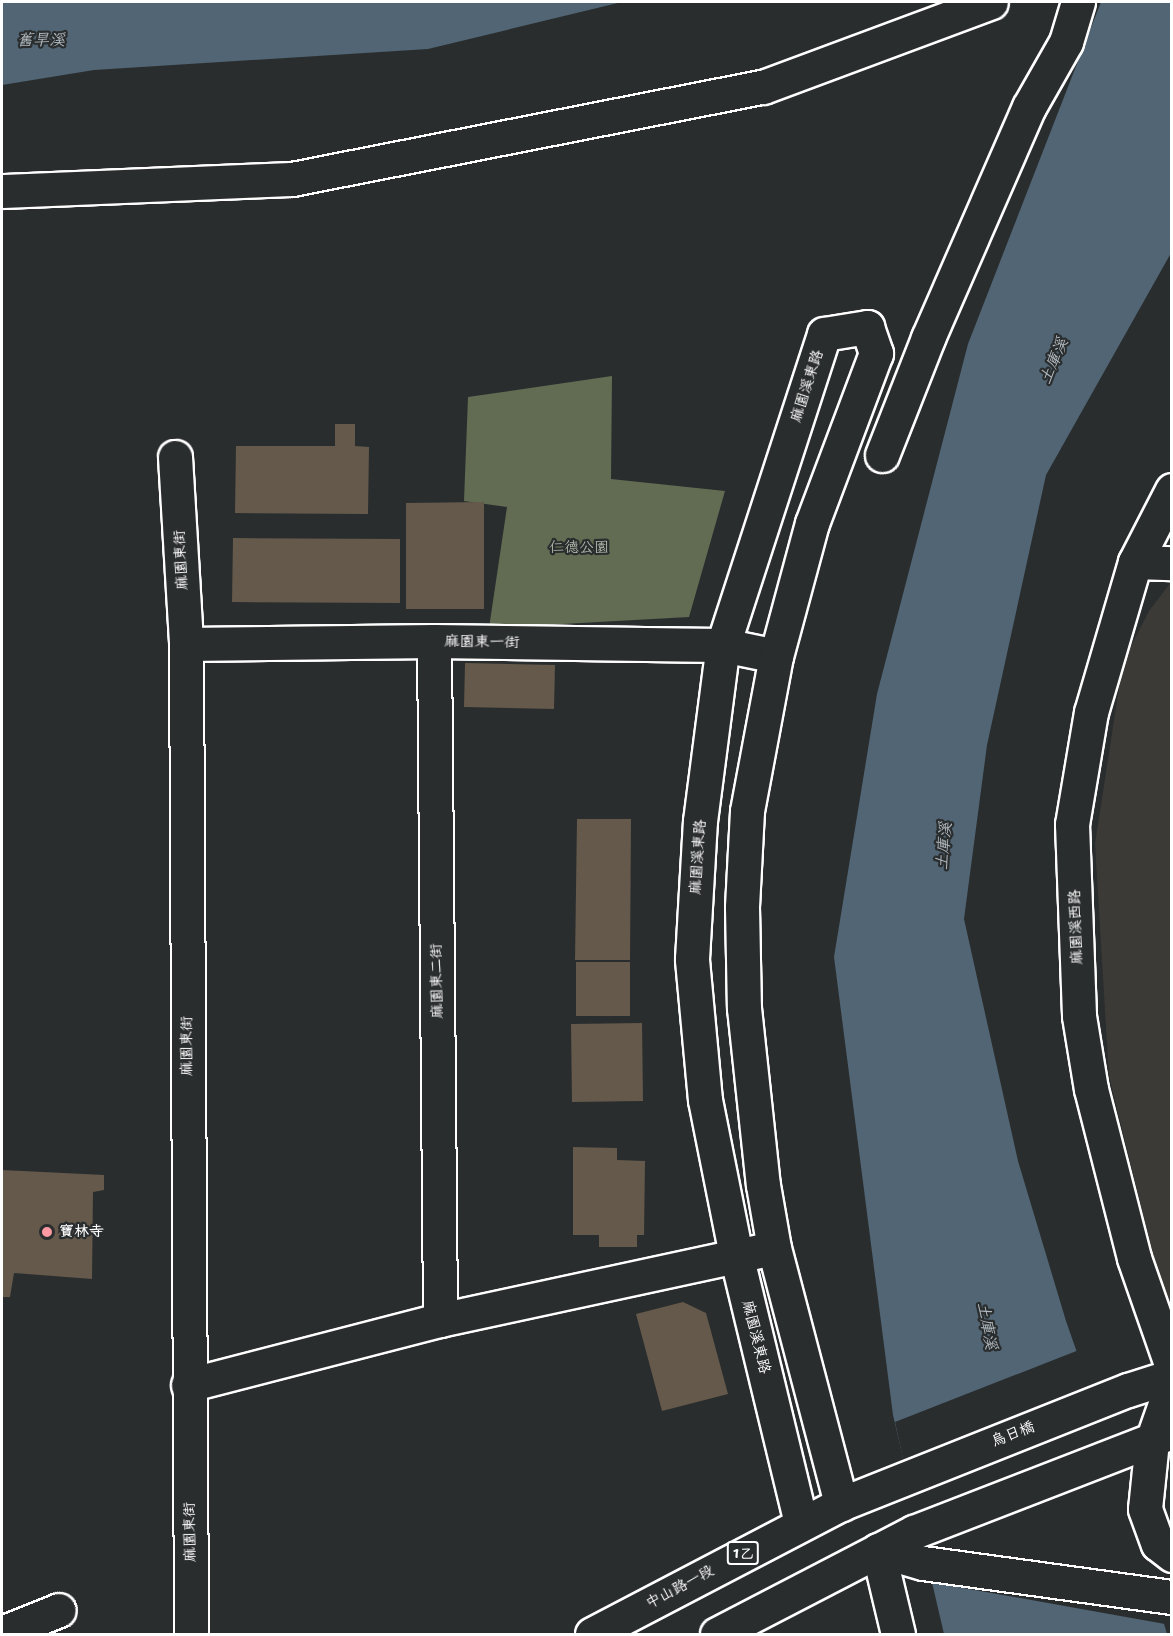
<!DOCTYPE html>
<meta charset="utf-8">
<style>
body{margin:0}
#map{position:relative;width:1173px;height:1636px;overflow:hidden;background:#2a2d2e;font-family:"Shantell Sans","LXGW WenKai TC",sans-serif}
div>[style]{position:absolute}
.built>*{inset:0;background:#3b3a37}
.green>*{inset:0;background:#616c53}
.water>*{inset:0;background:#516574}
.pier>*{inset:0;background:#2a2d2e}
.building>*{inset:0;background:#64594b}
.roads{filter:drop-shadow(2px 0 #fff) drop-shadow(-2px 0 #fff) drop-shadow(0 2px #fff) drop-shadow(0 -2px #fff)}
.minor>*{height:33px;margin:-16.5px;padding:0 16.5px;transform-origin:16.5px;border-radius:16.5px;background:#2a2d2e}
.major>*{height:33px;margin:-16.5px;padding:0 16.5px;transform-origin:16.5px;border-radius:16.5px;background:#2a2d2e}
.dots>*{width:16px;height:16px;translate:-50% -50%;box-sizing:border-box;border:3px solid #2a2d2e;border-radius:50%}
span{translate:-50% -50%;white-space:nowrap;text-align:center;line-height:1.15;-webkit-text-stroke:4.5px #2a2d2e;paint-order:stroke}
.shield-label span{padding:2px 4px;background:#2a2d2e;border:2px solid;border-radius:4px;-webkit-text-stroke-width:0}
.shield-label{font-size:14px;color:#fff;font-weight:700}
.street-label{font-size:15px;color:#fff}
.park-label{font-size:15px;color:#b0b6a9}
.poi-label{font-size:15px;color:#fff;font-weight:700}
.left{translate:0 -50%;text-align:left}
.water-label{font-size:16px;color:#b1bac0;font-style:italic}
.frame{position:absolute;inset:0;border:3px solid #fff;pointer-events:none}
</style>
<div id="map">
<div class="built">
<div style="clip-path:polygon(1171px 582px,1172px 1319px,1169px 1320px,1109px 1076px,1095px 844px,1123px 662px,1149px 611px)"></div>
</div>
<div class="green">
<div style="clip-path:polygon(612px 376px,611px 479px,725px 491px,689px 617px,489px 628px,507px 507px,464px 501px,468px 397px)"></div>
</div>
<div class="water">
<div style="clip-path:polygon(2px 2px,622px 2px,428px 49px,94px 70px,2px 85px)"></div>
<div style="clip-path:polygon(1101px 2px,1171px 2px,1171px 253px,1046px 475px,987px 745px,964px 919px,1018px 1161px,1066px 1321px,1124px 1487px,1167px 1634px,944px 1634px,893px 1415px,834px 957px,877px 694px,968px 344px)"></div>
</div>
<div class="pier">
<div style="clip-path:polygon(1079px 1350px,1127px 1486px,1165px 1624px,930px 1582px,895px 1422px)"></div>
</div>
<div class="building">
<div style="clip-path:polygon(335px 424px,355px 424px,355px 446px,369px 447px,368px 514px,235px 513px,236px 446px,335px 446px)"></div>
<div style="clip-path:polygon(484px 502px,484px 609px,406px 609px,406px 503px)"></div>
<div style="clip-path:polygon(233px 538px,400px 539px,400px 603px,232px 602px)"></div>
<div style="clip-path:polygon(465px 663px,555px 665px,554px 709px,464px 707px)"></div>
<div style="clip-path:polygon(577px 819px,631px 819px,630px 960px,575px 960px)"></div>
<div style="clip-path:polygon(576px 962px,630px 962px,630px 1016px,576px 1016px)"></div>
<div style="clip-path:polygon(642px 1023px,643px 1101px,572px 1102px,571px 1024px)"></div>
<div style="clip-path:polygon(573px 1147px,617px 1148px,617px 1160px,645px 1161px,644px 1235px,637px 1235px,637px 1247px,599px 1247px,599px 1235px,573px 1235px)"></div>
<div style="clip-path:polygon(2px 1170px,104px 1175px,104px 1190px,93px 1192px,92px 1279px,14px 1273px,10px 1297px,2px 1297px)"></div>
<div style="clip-path:polygon(683px 1302px,706px 1313px,728px 1394px,662px 1411px,636px 1314px)"></div>
</div>
<div class="roads">
<div class="minor">
<div style="left:2px;top:191px;width:290px;rotate:-2.4deg"></div>
<div style="left:292px;top:179px;width:480px;rotate:-11.1deg"></div>
<div style="left:763px;top:87px;width:243px;rotate:-20.4deg"></div>
<div style="left:882px;top:455px;width:126px;rotate:-68.5deg"></div>
<div style="left:928px;top:338px;width:252px;rotate:-66.4deg"></div>
<div style="left:1029px;top:107px;width:75px;rotate:-60.4deg"></div>
<div style="left:1066px;top:42px;width:42px;rotate:-73.3deg"></div>
<div style="left:175px;top:457px;width:187px;rotate:86.6deg"></div>
<div style="left:186px;top:644px;width:990px;rotate:89.71deg"></div>
<div style="left:1172px;top:490px;width:81px;rotate:117.2deg"></div>
<div style="left:1135px;top:562px;width:156px;rotate:106.3deg"></div>
<div style="left:1091px;top:712px;width:114px;rotate:99.6deg"></div>
<div style="left:1072px;top:824px;width:192px;rotate:87.9deg"></div>
<div style="left:1079px;top:1016px;width:74px;rotate:80.7deg"></div>
<div style="left:1091px;top:1089px;width:174px;rotate:75.7deg"></div>
<div style="left:1134px;top:1258px;width:115px;rotate:70.8deg"></div>
<div style="left:1135px;top:562px;width:37px;rotate:2deg"></div>
<div style="left:434px;top:641px;width:679px;rotate:89.49deg"></div>
<div style="left:186px;top:644px;width:248px;rotate:-0.7deg"></div>
<div style="left:434px;top:641px;width:289px;rotate:0.8deg"></div>
<div style="left:723px;top:645px;width:54px;rotate:11.7deg"></div>
<div style="left:1172px;top:1384px;width:60px;rotate:109.3deg"></div>
<div style="left:1152px;top:1441px;width:68px;rotate:95.9deg"></div>
<div style="left:1145px;top:1509px;width:37px;rotate:70deg"></div>
<div style="left:1158px;top:1544px;width:18px;rotate:38deg"></div>
<div style="left:188px;top:1385px;width:260px;rotate:-14.5deg"></div>
<div style="left:440px;top:1320px;width:325px;rotate:-12.2deg"></div>
<div style="left:801px;top:1523px;width:276px;rotate:-103.6deg"></div>
<div style="left:736px;top:1255px;width:158px;rotate:-101.3deg"></div>
<div style="left:705px;top:1100px;width:142px;rotate:-95.3deg"></div>
<div style="left:692px;top:959px;width:138px;rotate:-86.7deg"></div>
<div style="left:700px;top:821px;width:177px;rotate:-82.6deg"></div>
<div style="left:723px;top:645px;width:327px;rotate:-72deg"></div>
<div style="left:824px;top:334px;width:44px;rotate:-9.2deg"></div>
<div style="left:867px;top:327px;width:28px;rotate:71deg"></div>
<div style="left:876px;top:353px;width:182px;rotate:110.6deg"></div>
<div style="left:812px;top:523px;width:138px;rotate:105.1deg"></div>
<div style="left:776px;top:656px;width:158px;rotate:100.6deg"></div>
<div style="left:747px;top:811px;width:96px;rotate:93deg"></div>
<div style="left:742px;top:907px;width:101px;rotate:88.9deg"></div>
<div style="left:744px;top:1008px;width:178px;rotate:83.9deg"></div>
<div style="left:763px;top:1185px;width:64px;rotate:80.1deg"></div>
<div style="left:774px;top:1248px;width:265px;rotate:75.3deg"></div>
<div style="left:2px;top:1633px;width:61px;rotate:-22deg"></div>
<div style="left:898px;top:1634px;width:86px;rotate:-103.4deg"></div>
<div style="left:878px;top:1550px;width:47px;rotate:16.1deg"></div>
<div style="left:923px;top:1563px;width:251px;rotate:7.8deg"></div>
</div>
<div class="major">
<div style="left:592px;top:1634px;width:281px;rotate:-27.6deg"></div>
<div style="left:841px;top:1504px;width:309px;rotate:-21.7deg"></div>
<div style="left:1128px;top:1390px;width:46px;rotate:-17.7deg"></div>
<div style="left:717px;top:1634px;width:222px;rotate:-27.4deg"></div>
<div style="left:914px;top:1532px;width:277px;rotate:-21.2deg"></div>
</div>
</div>
<div class="dots">
<div style="left:47px;top:1232px;background:#ff9aa2"></div>
</div>
<div class="shield-label">
<span style="left:743px;top:1553px">1乙</span>
</div>
<div class="street-label">
<span style="left:807px;top:386px;rotate:-72deg">麻園溪東路</span>
<span style="left:181px;top:560px;rotate:-93deg">麻園東街</span>
<span style="left:482px;top:642px;rotate:1deg">麻園東一街</span>
<span style="left:698px;top:857px;rotate:-86deg">麻園溪東路</span>
<span style="left:1076px;top:927px;rotate:-92deg">麻園溪西路</span>
<span style="left:437px;top:981px;rotate:-91deg">麻園東二街</span>
<span style="left:187px;top:1046px;rotate:-90deg">麻園東街</span>
<span style="left:756px;top:1337px;rotate:76deg">麻園溪東路</span>
<span style="left:1013px;top:1434px;rotate:-21deg">烏日橋</span>
<span style="left:190px;top:1532px;rotate:-91deg">麻園東街</span>
<span style="left:680px;top:1587px;rotate:-28deg">中山路一段</span>
</div>
<div class="park-label">
<span style="left:579px;top:548px">仁德公園</span>
</div>
<div class="poi-label">
<span class="left" style="left:59px;top:1232px">寶林寺</span>
</div>
<div class="water-label">
<span style="left:41px;top:40px">舊旱溪</span>
<span style="left:1054px;top:361px;rotate:-67deg">土庫溪</span>
<span style="left:944px;top:846px;rotate:-85deg">土庫溪</span>
<span style="left:987px;top:1326px;rotate:79deg">土庫溪</span>
</div>
<div class="frame"></div>
</div>
